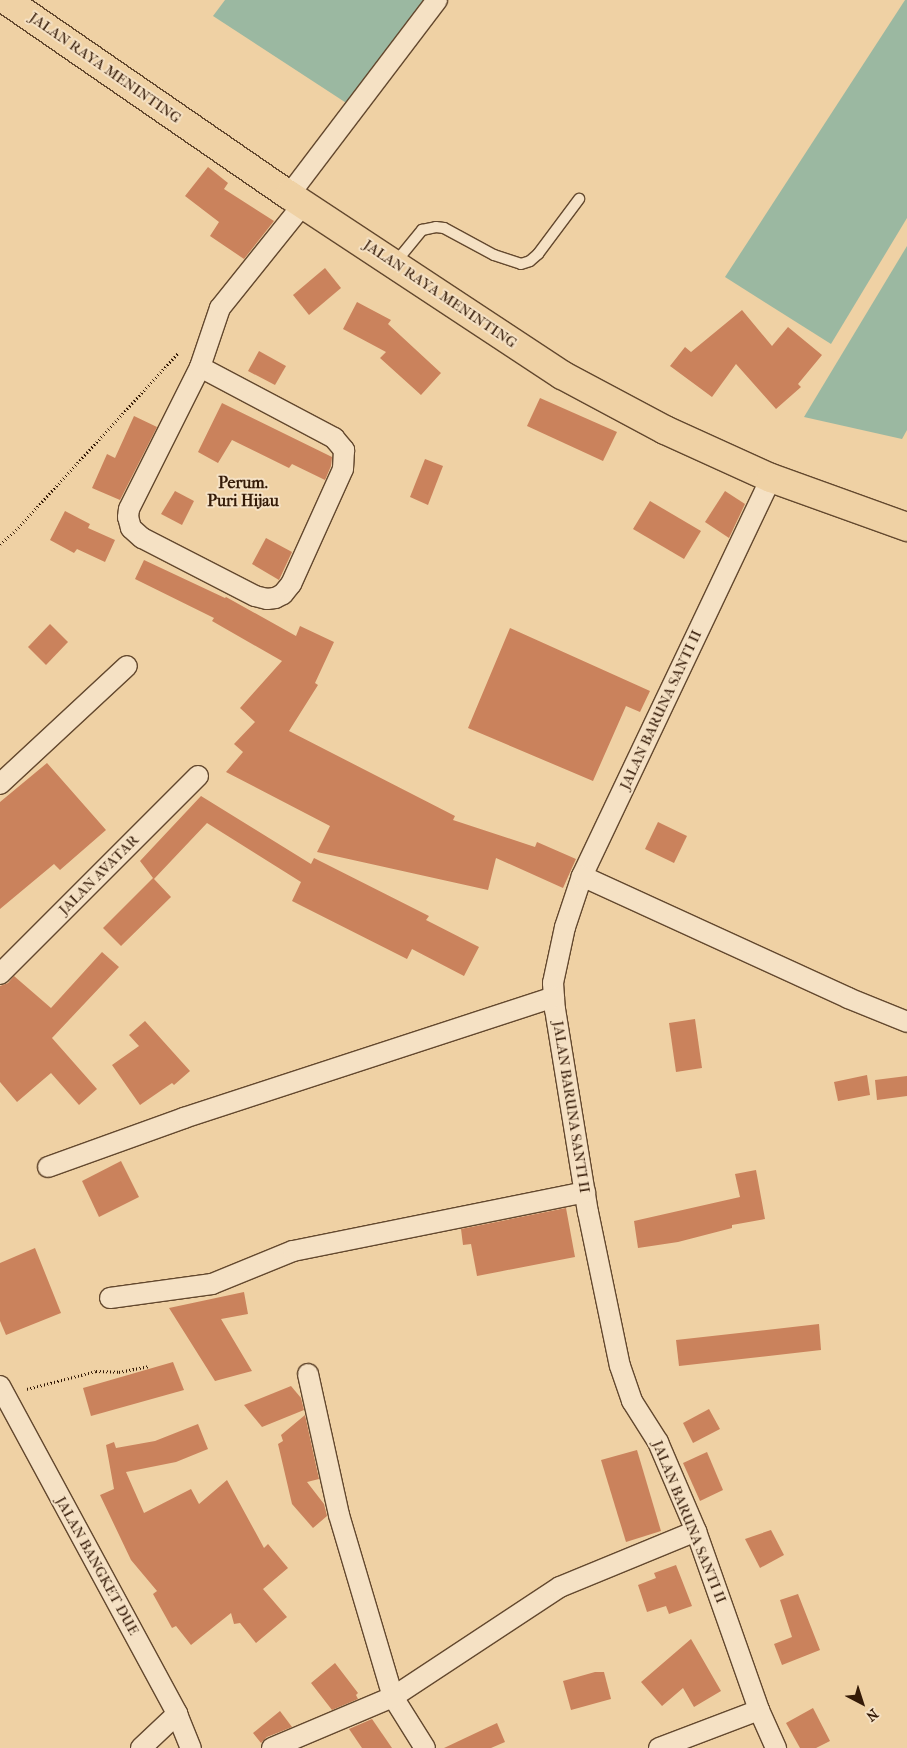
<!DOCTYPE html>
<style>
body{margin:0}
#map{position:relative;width:907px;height:1748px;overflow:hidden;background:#efd1a4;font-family:"IM FELL French Canon",serif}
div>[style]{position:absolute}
.water>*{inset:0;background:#9bb8a1}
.building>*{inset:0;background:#ca825c}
.path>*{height:3px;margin-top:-1.5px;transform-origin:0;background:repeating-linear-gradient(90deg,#341a07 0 1px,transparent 0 3.5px)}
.roads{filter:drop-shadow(1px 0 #63482e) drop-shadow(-1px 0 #63482e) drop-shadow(0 1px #63482e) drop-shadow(0 -1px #63482e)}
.service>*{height:10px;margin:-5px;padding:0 5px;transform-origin:5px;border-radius:5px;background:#f5e1c4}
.minor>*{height:20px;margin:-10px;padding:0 10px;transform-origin:10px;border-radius:10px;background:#f5e1c4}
.trunk>*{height:28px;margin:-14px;padding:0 14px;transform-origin:14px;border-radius:14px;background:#efd1a4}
span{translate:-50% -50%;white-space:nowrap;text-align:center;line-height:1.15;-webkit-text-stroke:4px #f5e1c4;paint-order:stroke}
.street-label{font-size:15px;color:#341a07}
.neighbourhood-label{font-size:16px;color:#341a07;font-weight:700}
.north{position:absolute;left:837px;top:1678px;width:50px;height:50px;-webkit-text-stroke:4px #f5e1c4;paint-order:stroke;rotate:140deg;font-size:14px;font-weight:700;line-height:20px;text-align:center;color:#341a07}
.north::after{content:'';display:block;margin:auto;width:18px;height:22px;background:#341a07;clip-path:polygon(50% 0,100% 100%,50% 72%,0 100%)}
</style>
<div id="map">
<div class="water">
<div style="clip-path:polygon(225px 0,437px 0,354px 108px,213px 16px)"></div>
<div style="clip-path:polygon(905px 0,907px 0,907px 218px,831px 344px,725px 277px)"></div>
<div style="clip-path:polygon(907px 246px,907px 430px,902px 439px,804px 417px)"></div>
</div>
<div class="building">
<div style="clip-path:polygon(208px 167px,228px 183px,224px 189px,274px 221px,244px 259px,210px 236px,219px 222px,185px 196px)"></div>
<div style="clip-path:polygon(325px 268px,341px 288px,309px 315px,293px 295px)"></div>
<div style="clip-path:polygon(357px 302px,391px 320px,388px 324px,441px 373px,421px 395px,380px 358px,386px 352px,343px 329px)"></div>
<div style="clip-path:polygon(742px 310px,772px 346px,788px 327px,822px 355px,798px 384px,801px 387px,776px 409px,736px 364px,712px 397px,670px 366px,685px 347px,691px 352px)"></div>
<div style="clip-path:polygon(259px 351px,286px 366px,275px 385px,248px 371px)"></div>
<div style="clip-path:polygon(540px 398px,617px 432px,603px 461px,527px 426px)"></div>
<div style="clip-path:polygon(222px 403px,332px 457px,331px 466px,325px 480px,292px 464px,289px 468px,232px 440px,218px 463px,198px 452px)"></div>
<div style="clip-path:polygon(134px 416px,157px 427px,120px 500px,92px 488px,107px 454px,115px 458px)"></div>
<div style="clip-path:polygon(425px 459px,443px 466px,428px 505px,410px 497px)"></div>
<div style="clip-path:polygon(175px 491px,194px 501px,182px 525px,161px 514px)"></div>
<div style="clip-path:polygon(725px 491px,745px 504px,729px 538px,705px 522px)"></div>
<div style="clip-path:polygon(650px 501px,701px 531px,684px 559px,633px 529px)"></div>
<div style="clip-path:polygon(65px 511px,90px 524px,88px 528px,115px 540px,105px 562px,77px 549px,74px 553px,50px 540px)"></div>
<div style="clip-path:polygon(266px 538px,292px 552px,279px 580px,252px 564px)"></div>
<div style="clip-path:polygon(144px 560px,225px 598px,226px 597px,296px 636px,300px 626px,334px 642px,315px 683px,318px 685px,289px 731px,455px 816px,453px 820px,535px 847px,537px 842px,576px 859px,563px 888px,496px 858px,488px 890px,317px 852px,330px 826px,226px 772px,243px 752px,234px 744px,255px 722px,240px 708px,282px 661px,212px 621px,214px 618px,135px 579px)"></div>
<div style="clip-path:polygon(50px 624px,68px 642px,46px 665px,28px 647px)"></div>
<div style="clip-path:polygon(510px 628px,650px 691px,640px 712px,626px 706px,593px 781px,468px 728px)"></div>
<div style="clip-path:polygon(47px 763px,106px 830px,60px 870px,54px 864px,0 909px,0 802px)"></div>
<div style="clip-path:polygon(201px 796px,311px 864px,314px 858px,429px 916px,426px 920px,479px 947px,464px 976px,412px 949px,407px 959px,292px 901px,301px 882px,207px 823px,154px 879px,171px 897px,121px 946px,103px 928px,153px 878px,140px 861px)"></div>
<div style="clip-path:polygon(658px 822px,687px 836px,674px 863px,645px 849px)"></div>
<div style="clip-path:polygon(102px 952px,119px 967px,52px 1038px,97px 1089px,79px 1105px,51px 1073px,17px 1102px,0 1082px,0 986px,8px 983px,14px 976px,51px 1008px)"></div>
<div style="clip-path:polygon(695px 1019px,702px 1068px,676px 1072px,669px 1023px)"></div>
<div style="clip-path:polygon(145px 1021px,190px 1071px,174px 1085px,172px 1083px,140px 1105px,112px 1065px,139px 1046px,129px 1035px)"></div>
<div style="clip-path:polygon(867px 1075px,870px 1095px,838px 1101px,834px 1082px)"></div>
<div style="clip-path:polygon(907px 1076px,907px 1096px,877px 1100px,875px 1080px)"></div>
<div style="clip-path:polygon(121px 1161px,139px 1197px,99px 1217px,82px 1181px)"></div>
<div style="clip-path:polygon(756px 1170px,765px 1219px,732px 1225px,732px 1228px,678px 1242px,638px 1248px,634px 1221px,740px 1197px,735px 1174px)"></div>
<div style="clip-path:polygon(566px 1208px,575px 1257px,477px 1276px,471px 1244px,463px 1245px,461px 1229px)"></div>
<div style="clip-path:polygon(35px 1248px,61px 1313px,6px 1335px,0 1321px,0 1263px)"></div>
<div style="clip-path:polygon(244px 1292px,248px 1314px,221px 1319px,252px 1371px,215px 1381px,169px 1308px)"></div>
<div style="clip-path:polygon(819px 1324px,821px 1350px,679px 1366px,676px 1340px)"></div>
<div style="clip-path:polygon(173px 1362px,184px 1390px,91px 1416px,83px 1388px)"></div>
<div style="clip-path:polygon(291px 1386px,301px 1398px,304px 1410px,262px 1427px,244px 1405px)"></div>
<div style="clip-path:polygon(709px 1409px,720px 1429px,693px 1443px,683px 1423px)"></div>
<div style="clip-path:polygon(305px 1415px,319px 1479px,307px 1482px,324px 1504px,327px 1516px,313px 1528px,292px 1504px,278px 1444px,283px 1441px,281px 1435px)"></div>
<div style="clip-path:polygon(198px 1424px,208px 1449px,176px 1462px,126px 1472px,144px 1513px,191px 1489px,199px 1504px,227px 1480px,264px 1548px,268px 1544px,288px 1568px,263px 1589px,287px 1617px,256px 1643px,240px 1623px,234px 1624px,231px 1613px,191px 1645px,176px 1626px,172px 1628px,153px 1594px,157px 1591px,131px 1560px,100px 1495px,114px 1489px,106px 1445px,114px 1442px,116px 1448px,155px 1441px)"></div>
<div style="clip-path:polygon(637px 1450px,661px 1531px,626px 1542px,601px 1460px)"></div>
<div style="clip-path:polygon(707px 1452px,723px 1490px,700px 1501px,683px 1463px)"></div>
<div style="clip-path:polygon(771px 1530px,784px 1555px,760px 1568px,745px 1539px)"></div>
<div style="clip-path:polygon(676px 1565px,692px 1606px,669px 1614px,666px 1606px,647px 1612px,638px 1585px,656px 1578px,654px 1573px)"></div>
<div style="clip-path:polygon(798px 1594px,820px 1650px,782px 1665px,774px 1644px,792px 1637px,780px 1600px)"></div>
<div style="clip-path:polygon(691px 1639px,721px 1691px,694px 1707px,683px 1688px,662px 1706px,641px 1682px)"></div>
<div style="clip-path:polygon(335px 1663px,358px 1693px,356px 1695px,358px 1699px,332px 1710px,311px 1683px)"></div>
<div style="clip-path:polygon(595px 1672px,604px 1672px,611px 1699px,571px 1710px,563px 1681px)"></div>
<div style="clip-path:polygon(813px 1708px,830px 1741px,816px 1748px,800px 1748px,786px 1723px)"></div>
<div style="clip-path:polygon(280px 1711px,292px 1727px,267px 1737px,261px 1743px,253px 1733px)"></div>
<div style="clip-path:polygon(372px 1719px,392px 1748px,362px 1748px,349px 1729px)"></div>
<div style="clip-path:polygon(497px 1723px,505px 1742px,491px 1748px,444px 1748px)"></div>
</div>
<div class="path">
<div style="left:0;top:544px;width:21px;rotate:-41deg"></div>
<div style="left:16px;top:530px;width:241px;rotate:-47.5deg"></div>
<div style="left:27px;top:1389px;width:71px;rotate:-14.6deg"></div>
<div style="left:96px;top:1371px;width:23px;rotate:2deg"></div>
<div style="left:119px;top:1372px;width:31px;rotate:-11deg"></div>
</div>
<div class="roads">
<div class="service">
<div style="left:395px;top:263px;width:43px;rotate:-50.7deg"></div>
<div style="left:422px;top:230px;width:14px;rotate:-12deg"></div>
<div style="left:436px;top:227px;width:8px;rotate:7deg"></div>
<div style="left:444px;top:228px;width:57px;rotate:28.4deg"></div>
<div style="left:494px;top:255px;width:28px;rotate:18deg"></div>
<div style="left:521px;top:264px;width:9px;rotate:-18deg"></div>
<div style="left:530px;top:261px;width:11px;rotate:-41deg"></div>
<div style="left:538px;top:254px;width:69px;rotate:-53.3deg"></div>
</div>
<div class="minor">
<div style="left:289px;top:195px;width:245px;rotate:-52.8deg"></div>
<div style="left:200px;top:367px;width:152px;rotate:27.9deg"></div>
<div style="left:334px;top:438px;width:16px;rotate:50deg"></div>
<div style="left:344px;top:450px;width:19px;rotate:93deg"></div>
<div style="left:343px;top:469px;width:126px;rotate:114.3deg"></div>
<div style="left:291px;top:584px;width:13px;rotate:129deg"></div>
<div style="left:283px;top:594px;width:9px;rotate:153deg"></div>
<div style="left:275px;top:598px;width:8px;rotate:173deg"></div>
<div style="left:267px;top:599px;width:12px;rotate:-166deg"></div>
<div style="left:255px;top:596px;width:127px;rotate:-152.8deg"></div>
<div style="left:142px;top:538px;width:15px;rotate:-138deg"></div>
<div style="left:131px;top:528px;width:11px;rotate:-105deg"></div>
<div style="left:128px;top:517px;width:8px;rotate:-83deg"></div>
<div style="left:129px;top:509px;width:159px;rotate:-63.4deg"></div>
<div style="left:200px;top:367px;width:62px;rotate:-71.3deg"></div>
<div style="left:220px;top:308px;width:134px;rotate:-51.3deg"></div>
<div style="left:771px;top:478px;width:441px;rotate:115.4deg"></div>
<div style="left:582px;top:876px;width:54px;rotate:108.4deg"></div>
<div style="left:565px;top:927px;width:57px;rotate:102.1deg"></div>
<div style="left:553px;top:983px;width:26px;rotate:86deg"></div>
<div style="left:555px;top:1009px;width:206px;rotate:80.8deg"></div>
<div style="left:588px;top:1212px;width:157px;rotate:78.3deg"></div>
<div style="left:620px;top:1366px;width:37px;rotate:71deg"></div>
<div style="left:632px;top:1401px;width:49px;rotate:57.6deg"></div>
<div style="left:658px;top:1442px;width:97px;rotate:66.9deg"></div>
<div style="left:696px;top:1531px;width:190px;rotate:70.6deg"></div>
<div style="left:759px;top:1710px;width:42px;rotate:65.9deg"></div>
<div style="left:0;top:784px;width:173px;rotate:-42.9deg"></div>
<div style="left:582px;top:876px;width:293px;rotate:24.6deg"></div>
<div style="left:848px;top:998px;width:64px;rotate:22.1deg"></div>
<div style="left:0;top:974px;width:280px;rotate:-45deg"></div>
<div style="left:48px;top:1167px;width:145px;rotate:-19.8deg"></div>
<div style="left:184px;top:1118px;width:389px;rotate:-18.1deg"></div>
<div style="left:110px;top:1298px;width:103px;rotate:-7.8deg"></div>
<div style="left:212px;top:1284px;width:87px;rotate:-22.2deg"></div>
<div style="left:293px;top:1251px;width:298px;rotate:-11.4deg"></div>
<div style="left:308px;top:1374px;width:144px;rotate:77.6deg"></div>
<div style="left:339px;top:1515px;width:190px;rotate:73.5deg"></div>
<div style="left:393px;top:1697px;width:60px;rotate:57.9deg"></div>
<div style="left:0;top:1386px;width:373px;rotate:61.6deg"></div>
<div style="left:177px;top:1714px;width:37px;rotate:68deg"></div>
<div style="left:141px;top:1748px;width:50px;rotate:-43.4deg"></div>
<div style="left:272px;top:1748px;width:131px;rotate:-22.9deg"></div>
<div style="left:393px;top:1697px;width:200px;rotate:-33.4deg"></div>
<div style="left:560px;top:1587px;width:147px;rotate:-22.4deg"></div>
<div style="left:659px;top:1748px;width:107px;rotate:-20.8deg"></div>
</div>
<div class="trunk">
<div style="left:6px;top:0;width:344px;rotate:34.6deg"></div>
<div style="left:289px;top:195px;width:327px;rotate:33.4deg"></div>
<div style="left:562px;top:375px;width:117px;rotate:28.1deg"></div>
<div style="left:665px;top:430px;width:116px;rotate:24.4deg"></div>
<div style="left:771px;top:478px;width:145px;rotate:19.8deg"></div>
</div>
</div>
<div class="street-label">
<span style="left:105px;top:68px;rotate:35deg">JALAN RAYA MENINTING</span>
<span style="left:440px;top:294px;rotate:34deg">JALAN RAYA MENINTING</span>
<span style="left:661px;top:710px;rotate:-65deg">JALAN BARUNA SANTI II</span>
<span style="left:99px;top:875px;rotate:-45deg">JALAN AVATAR</span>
<span style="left:571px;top:1107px;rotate:81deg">JALAN BARUNA SANTI II</span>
<span style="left:689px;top:1522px;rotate:68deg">JALAN BARUNA SANTI II</span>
<span style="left:97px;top:1566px;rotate:61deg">JALAN BANGKET DUE</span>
</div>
<div class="neighbourhood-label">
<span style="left:243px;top:492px">Perum.<br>Puri Hijau</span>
</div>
<div class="north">N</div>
</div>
